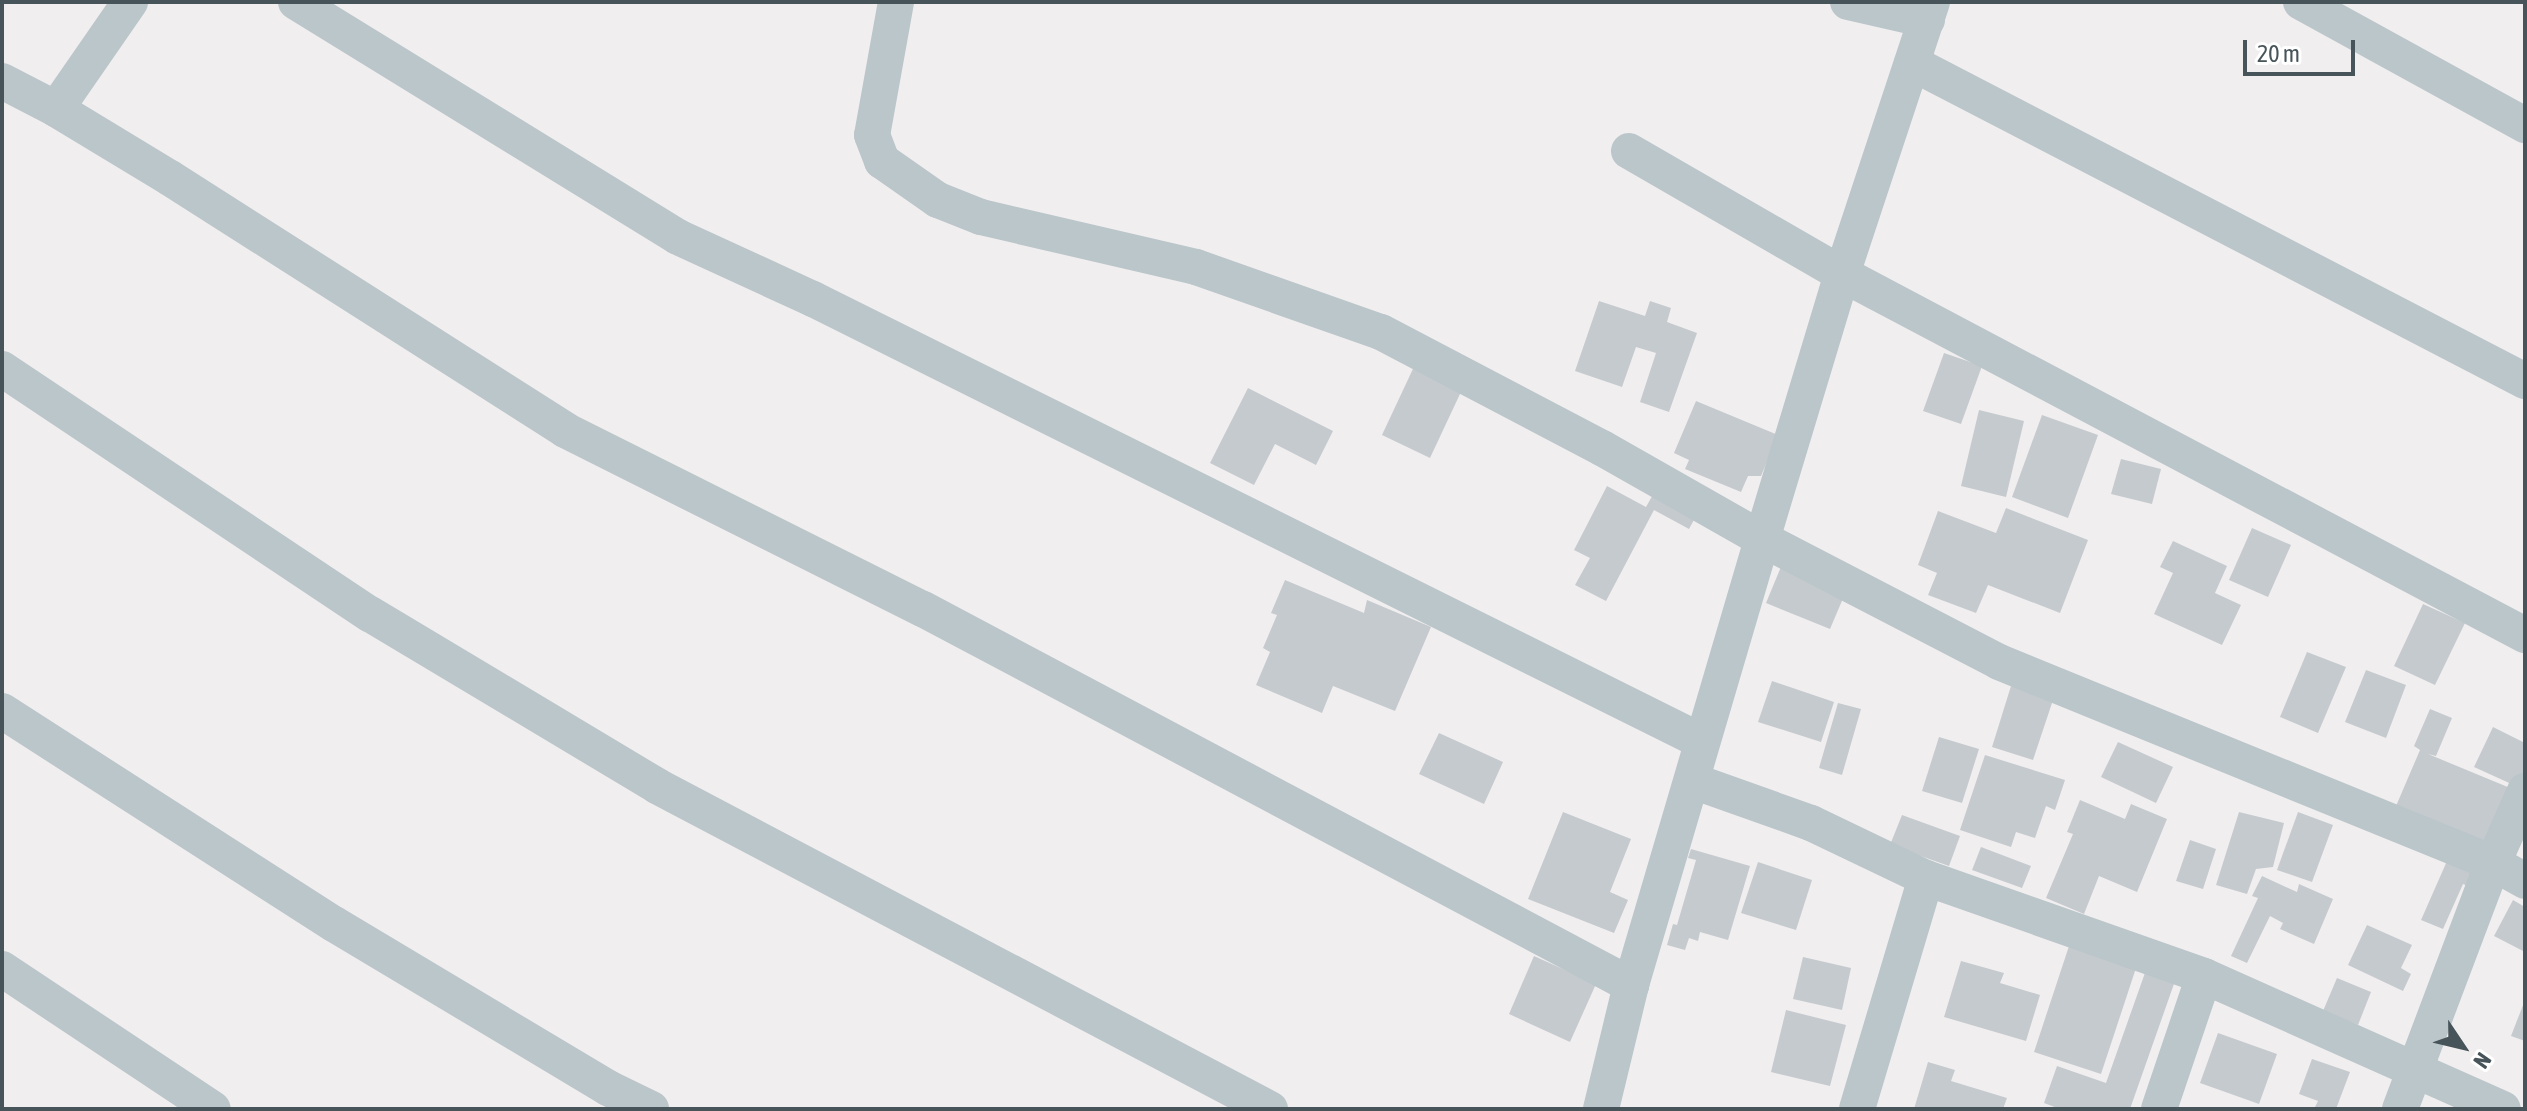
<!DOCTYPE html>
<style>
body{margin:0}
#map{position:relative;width:2527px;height:1111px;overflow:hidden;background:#f1eeef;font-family:"Asap Condensed",sans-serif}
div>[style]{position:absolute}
.building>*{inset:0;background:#c5cace}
.street>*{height:36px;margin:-18px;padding:0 18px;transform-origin:18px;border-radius:18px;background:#bac6ca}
span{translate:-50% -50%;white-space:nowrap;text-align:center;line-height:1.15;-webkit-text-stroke:8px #fff;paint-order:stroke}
.frame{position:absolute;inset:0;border:4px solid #47555a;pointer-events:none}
.north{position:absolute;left:2423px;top:1007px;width:80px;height:80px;-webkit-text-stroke:6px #fff;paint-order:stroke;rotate:125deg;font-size:22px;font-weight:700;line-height:32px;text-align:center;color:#47555a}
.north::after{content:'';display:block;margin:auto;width:28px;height:36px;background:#47555a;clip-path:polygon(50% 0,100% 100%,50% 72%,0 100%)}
.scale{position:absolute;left:2243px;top:40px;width:112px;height:36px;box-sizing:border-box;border:4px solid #47555a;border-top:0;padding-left:10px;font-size:24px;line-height:28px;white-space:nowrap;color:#47555a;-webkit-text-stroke:6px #fff;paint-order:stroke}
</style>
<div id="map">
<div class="building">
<div style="clip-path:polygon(1599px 301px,1645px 316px,1650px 301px,1671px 308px,1667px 322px,1697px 333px,1669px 412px,1640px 402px,1656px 353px,1636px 347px,1622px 387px,1575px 371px)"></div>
<div style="clip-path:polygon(1944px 353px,1982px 366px,1961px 424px,1923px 411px)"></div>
<div style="clip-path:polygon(1419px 356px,1467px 379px,1430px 458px,1382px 435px)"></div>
<div style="clip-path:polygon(1248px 388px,1333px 431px,1316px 465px,1275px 444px,1254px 485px,1210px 463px)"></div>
<div style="clip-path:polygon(1696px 401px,1778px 435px,1761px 476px,1748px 476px,1741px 492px,1685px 469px,1689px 460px,1674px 453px)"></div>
<div style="clip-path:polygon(1979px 410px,2024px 421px,2006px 497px,1961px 486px)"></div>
<div style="clip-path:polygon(2042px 415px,2098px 435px,2068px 518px,2012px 497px)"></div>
<div style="clip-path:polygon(2121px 459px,2161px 469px,2152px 504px,2111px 494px)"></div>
<div style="clip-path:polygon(1660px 482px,1702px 505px,1689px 529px,1654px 510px,1606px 601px,1575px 585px,1590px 558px,1574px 550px,1607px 486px,1646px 507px)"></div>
<div style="clip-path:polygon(2006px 508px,2088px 540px,2060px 613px,1988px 585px,1976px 613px,1928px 595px,1937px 573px,1918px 565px,1938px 511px,1996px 533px)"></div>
<div style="clip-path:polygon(2252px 528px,2291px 545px,2268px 597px,2229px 580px)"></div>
<div style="clip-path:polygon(2173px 541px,2227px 566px,2215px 593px,2241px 605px,2222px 645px,2154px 614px,2173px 573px,2160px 567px)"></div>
<div style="clip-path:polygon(1783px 562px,1847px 589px,1830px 629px,1766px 603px)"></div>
<div style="clip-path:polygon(1285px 580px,1364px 613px,1367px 600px,1431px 627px,1395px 711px,1333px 686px,1322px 713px,1256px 685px,1270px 652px,1263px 648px,1277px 615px,1271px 613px)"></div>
<div style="clip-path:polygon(2423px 604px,2465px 623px,2435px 685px,2394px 666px)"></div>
<div style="clip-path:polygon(2307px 652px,2346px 667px,2318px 733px,2280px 717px)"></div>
<div style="clip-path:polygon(2366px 670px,2406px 685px,2386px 738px,2345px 722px)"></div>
<div style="clip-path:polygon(1772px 681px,1834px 702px,1821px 742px,1758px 722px)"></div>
<div style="clip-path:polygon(2011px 686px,2053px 700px,2033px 760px,1992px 747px)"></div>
<div style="clip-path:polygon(1838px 703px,1861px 709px,1842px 775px,1819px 768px)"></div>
<div style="clip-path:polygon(2430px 709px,2452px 718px,2436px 756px,2428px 754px,2515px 790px,2492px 846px,2396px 806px,2420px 750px,2414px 746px)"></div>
<div style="clip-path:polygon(2493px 727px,2525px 743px,2525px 771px,2518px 787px,2474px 767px)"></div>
<div style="clip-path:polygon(1439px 733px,1503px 762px,1484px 804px,1419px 774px)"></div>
<div style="clip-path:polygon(1939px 737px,1979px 749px,1962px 803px,1922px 791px)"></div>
<div style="clip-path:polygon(2118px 742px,2173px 767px,2156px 803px,2101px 777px)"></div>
<div style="clip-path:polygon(1985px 755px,2065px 780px,2055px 810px,2046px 806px,2035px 838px,2016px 832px,2011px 847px,1960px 830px)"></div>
<div style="clip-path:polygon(2080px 800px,2125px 819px,2131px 804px,2167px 819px,2137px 892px,2099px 876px,2084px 914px,2046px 898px,2073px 834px,2067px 832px)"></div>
<div style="clip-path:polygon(1563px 812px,1631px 839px,1610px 892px,1628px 900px,1614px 933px,1528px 899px)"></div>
<div style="clip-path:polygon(2239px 812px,2284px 823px,2273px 867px,2256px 869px,2247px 894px,2216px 885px)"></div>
<div style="clip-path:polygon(2298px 812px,2333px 825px,2312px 882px,2277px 870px)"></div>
<div style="clip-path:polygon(1902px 815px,1960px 836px,1949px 866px,1890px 845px)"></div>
<div style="clip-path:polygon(2190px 840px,2216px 849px,2203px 889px,2176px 881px)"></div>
<div style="clip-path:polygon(1981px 847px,2031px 866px,2022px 888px,1972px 870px)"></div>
<div style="clip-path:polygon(1691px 849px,1750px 866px,1728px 940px,1700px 932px,1698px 941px,1689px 938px,1685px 950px,1667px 945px,1673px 924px,1677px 925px,1696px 860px,1688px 858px)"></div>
<div style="clip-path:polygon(2447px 861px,2480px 876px,2475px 889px,2463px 884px,2443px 929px,2421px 920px)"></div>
<div style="clip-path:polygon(1758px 862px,1812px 880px,1796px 930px,1741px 913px)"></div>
<div style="clip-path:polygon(2262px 876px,2297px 892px,2299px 884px,2333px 899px,2314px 944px,2280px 929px,2283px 923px,2270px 916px,2247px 963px,2231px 956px,2258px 898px,2252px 896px)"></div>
<div style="clip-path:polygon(2513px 900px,2525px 907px,2525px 952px,2494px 936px)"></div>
<div style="clip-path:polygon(2367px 925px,2412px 945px,2401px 968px,2411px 974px,2403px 991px,2348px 965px)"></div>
<div style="clip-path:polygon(2071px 940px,2138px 962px,2101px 1074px,2034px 1052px)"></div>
<div style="clip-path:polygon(1534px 956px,1596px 984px,1570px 1042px,1509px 1014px)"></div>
<div style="clip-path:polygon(1803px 957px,1851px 968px,1842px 1010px,1793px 999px)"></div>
<div style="clip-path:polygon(1961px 961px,2004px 973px,2000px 983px,2040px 995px,2026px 1041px,1944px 1017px)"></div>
<div style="clip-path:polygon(2146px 970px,2175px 981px,2130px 1109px,2060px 1109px,2044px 1103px,2057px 1066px,2106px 1083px)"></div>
<div style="clip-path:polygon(2337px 978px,2371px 992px,2358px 1025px,2323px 1011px)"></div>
<div style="clip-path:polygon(2525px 1000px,2525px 1041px,2511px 1036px)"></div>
<div style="clip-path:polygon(1786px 1010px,1846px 1025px,1830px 1086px,1771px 1072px)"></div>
<div style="clip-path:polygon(2218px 1033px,2277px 1054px,2259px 1104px,2200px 1083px)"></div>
<div style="clip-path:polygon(2312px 1059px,2350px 1072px,2336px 1109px,2314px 1109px,2318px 1101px,2299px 1094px)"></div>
<div style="clip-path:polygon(1928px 1062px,1955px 1070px,1951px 1081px,2007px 1098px,2003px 1109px,1914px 1109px)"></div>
</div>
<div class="street">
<div style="left:296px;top:2px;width:448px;rotate:31.6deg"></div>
<div style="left:678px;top:237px;width:149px;rotate:24.7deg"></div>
<div style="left:813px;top:299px;width:992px;rotate:26.46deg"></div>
<div style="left:896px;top:2px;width:135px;rotate:100.2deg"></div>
<div style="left:872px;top:135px;width:28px;rotate:69deg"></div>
<div style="left:882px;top:161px;width:68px;rotate:34.9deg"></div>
<div style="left:938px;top:200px;width:46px;rotate:21.6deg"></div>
<div style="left:981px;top:217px;width:221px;rotate:13.1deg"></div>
<div style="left:1196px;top:267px;width:196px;rotate:19.4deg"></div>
<div style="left:1381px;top:332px;width:250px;rotate:27.7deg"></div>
<div style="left:1602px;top:448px;width:184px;rotate:29.6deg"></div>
<div style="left:1762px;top:539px;width:267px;rotate:27.4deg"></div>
<div style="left:1999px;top:662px;width:533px;rotate:22.14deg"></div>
<div style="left:2493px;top:863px;width:37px;rotate:29deg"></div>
<div style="left:1848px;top:2px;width:81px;rotate:12.8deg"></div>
<div style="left:2301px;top:2px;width:256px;rotate:28.8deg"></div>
<div style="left:1912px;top:63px;width:691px;rotate:27.42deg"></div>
<div style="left:2px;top:81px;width:61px;rotate:27.4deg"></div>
<div style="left:56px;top:109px;width:133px;rotate:31.2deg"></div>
<div style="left:170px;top:178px;width:469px;rotate:32.5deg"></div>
<div style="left:565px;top:430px;width:400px;rotate:26.6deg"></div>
<div style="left:923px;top:609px;width:802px;rotate:27.97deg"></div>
<div style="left:56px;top:109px;width:130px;rotate:-55.3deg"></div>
<div style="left:1629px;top:151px;width:246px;rotate:30deg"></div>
<div style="left:1842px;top:274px;width:773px;rotate:27.86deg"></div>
<div style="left:2px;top:369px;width:442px;rotate:33.7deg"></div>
<div style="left:370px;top:614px;width:335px;rotate:30.9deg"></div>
<div style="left:657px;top:786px;width:693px;rotate:27.79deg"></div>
<div style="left:2px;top:711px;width:394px;rotate:32.7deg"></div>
<div style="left:334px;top:924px;width:319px;rotate:30.9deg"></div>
<div style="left:608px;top:1088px;width:48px;rotate:26deg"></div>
<div style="left:1693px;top:781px;width:125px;rotate:19.6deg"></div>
<div style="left:1811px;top:823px;width:127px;rotate:25.6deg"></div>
<div style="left:1926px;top:878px;width:295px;rotate:19.4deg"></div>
<div style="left:2204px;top:976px;width:327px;rotate:24deg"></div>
<div style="left:2px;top:969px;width:253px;rotate:33.6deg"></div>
<div style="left:1601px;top:1109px;width:128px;rotate:-76.4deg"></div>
<div style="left:1631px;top:985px;width:465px;rotate:-73.6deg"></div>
<div style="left:1762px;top:539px;width:277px;rotate:-73.2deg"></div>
<div style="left:1842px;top:274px;width:287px;rotate:-71.7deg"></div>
<div style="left:1857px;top:1109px;width:241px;rotate:-73.4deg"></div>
<div style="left:2159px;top:1109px;width:140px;rotate:-71.3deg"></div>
<div style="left:2400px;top:1109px;width:263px;rotate:-69.3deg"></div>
<div style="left:2493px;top:863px;width:79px;rotate:-66deg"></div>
</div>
<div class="frame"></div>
<div class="north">N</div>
<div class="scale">20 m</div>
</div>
